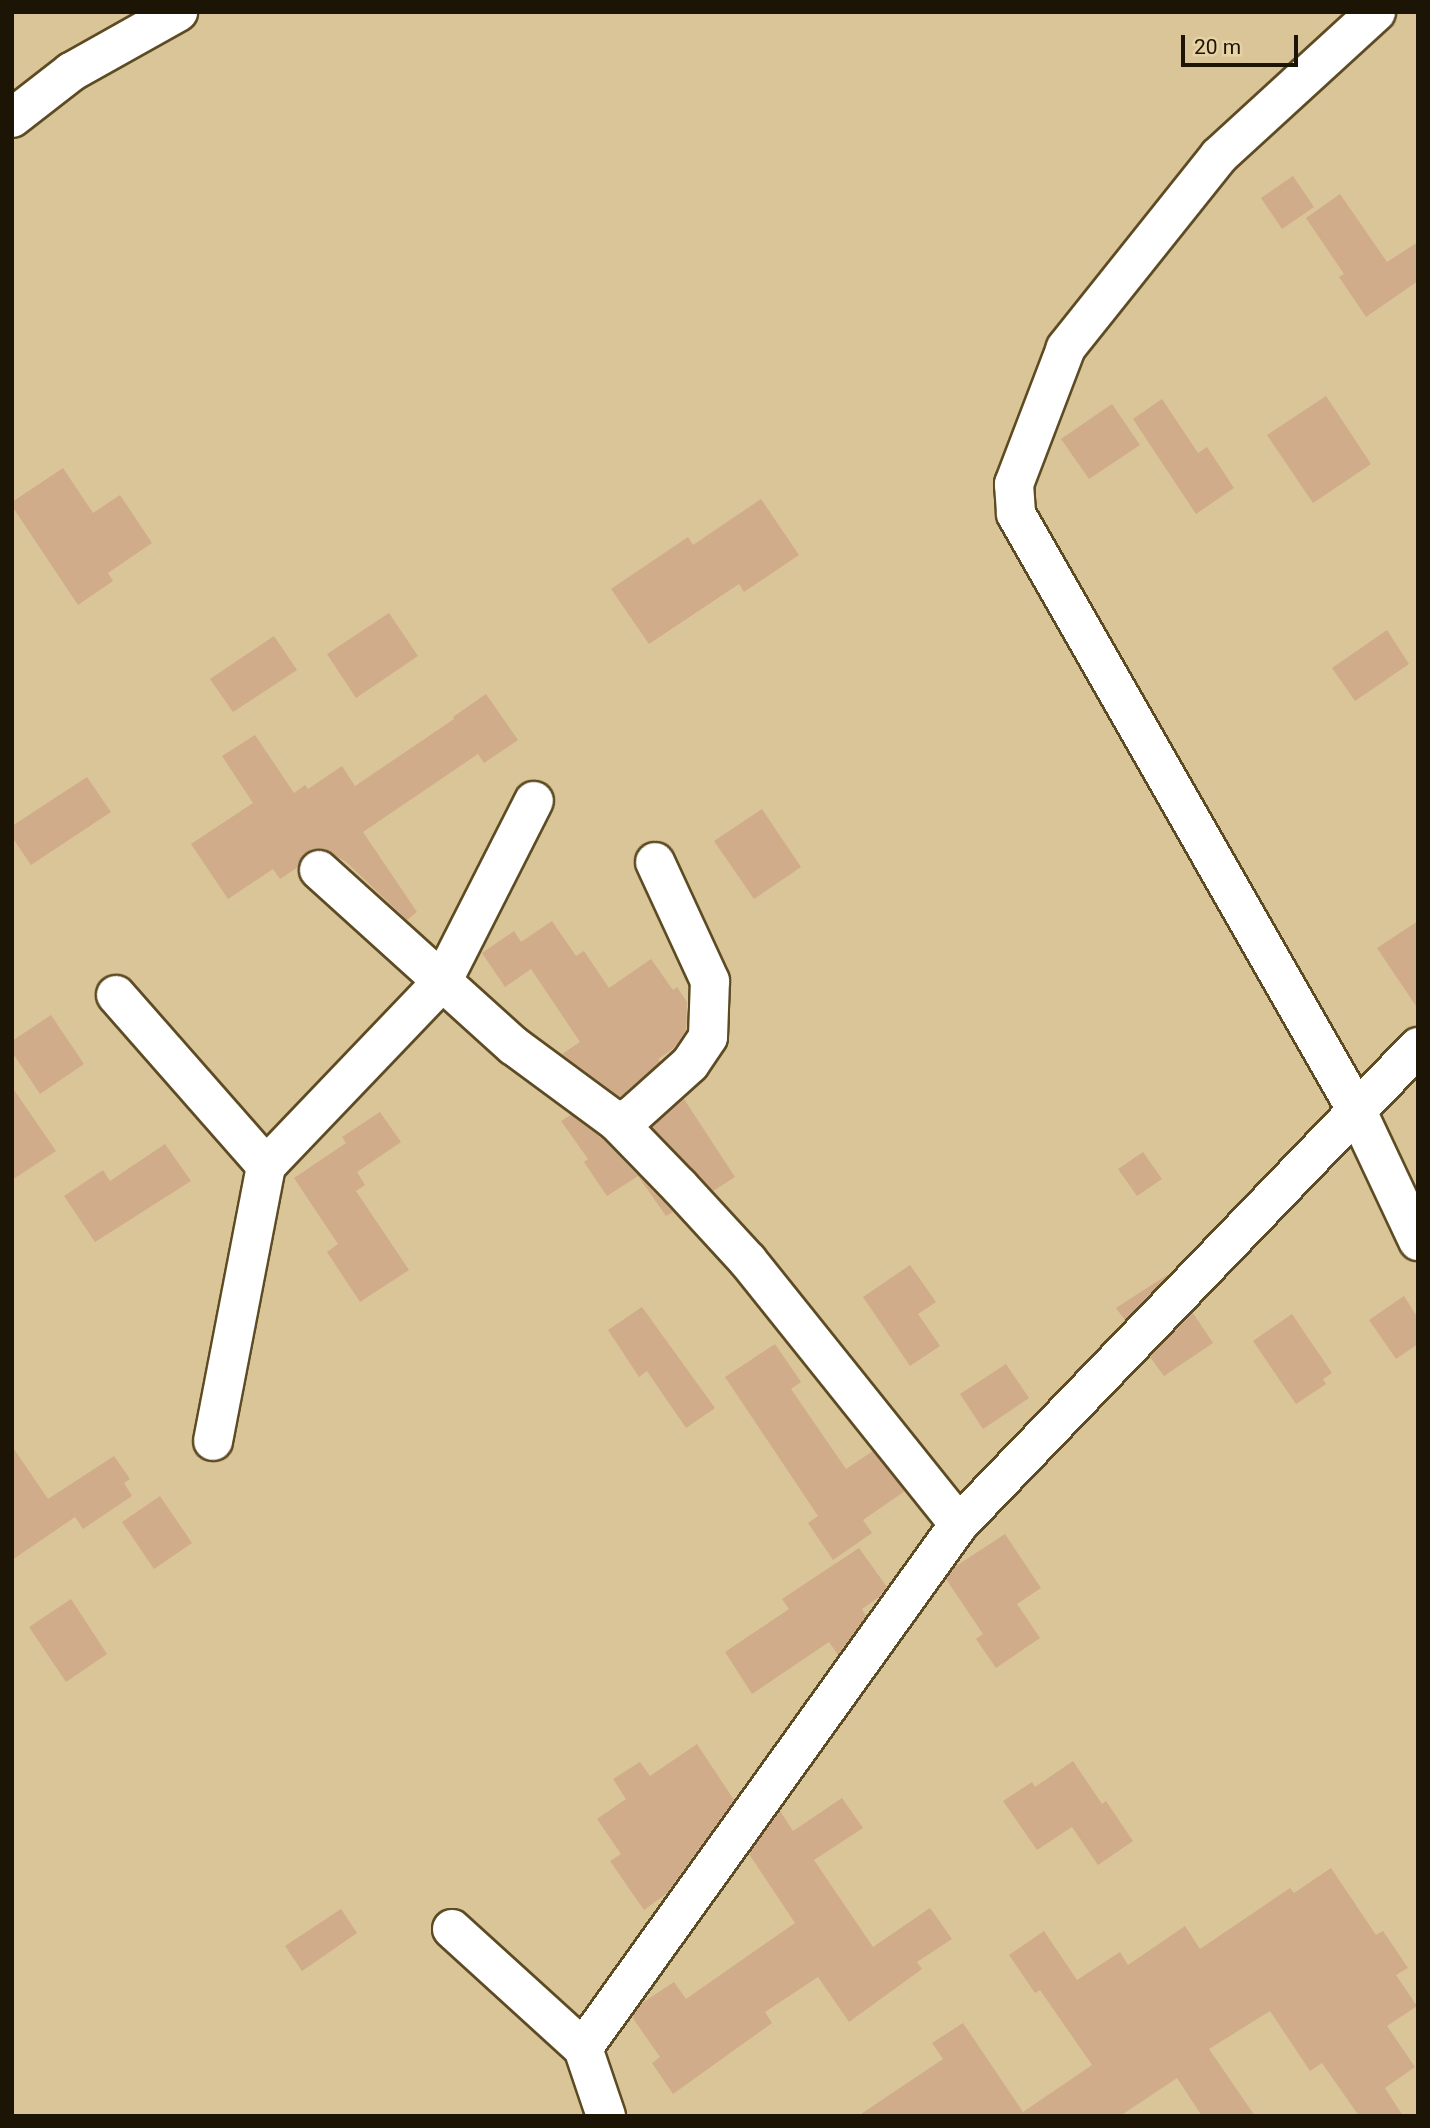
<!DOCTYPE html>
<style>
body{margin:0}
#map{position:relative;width:1430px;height:2128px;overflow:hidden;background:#dac599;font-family:Roboto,sans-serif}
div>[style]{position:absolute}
.building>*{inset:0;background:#d0ac8a}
.roads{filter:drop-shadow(2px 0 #5d4b23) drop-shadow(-2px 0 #5d4b23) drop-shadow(0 2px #5d4b23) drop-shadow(0 -2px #5d4b23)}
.minor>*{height:38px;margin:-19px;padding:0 19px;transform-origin:19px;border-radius:19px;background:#fff}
span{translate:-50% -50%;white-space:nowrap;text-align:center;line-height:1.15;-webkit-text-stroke:5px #e7d2a6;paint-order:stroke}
.frame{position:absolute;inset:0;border:14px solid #1c1505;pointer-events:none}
.scale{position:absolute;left:1181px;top:35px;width:117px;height:32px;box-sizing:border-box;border:4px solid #1c1505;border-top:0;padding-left:9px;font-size:21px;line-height:24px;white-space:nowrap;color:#1c1505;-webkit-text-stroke:5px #e7d2a6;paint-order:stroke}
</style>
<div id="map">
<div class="building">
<div style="clip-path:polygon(1293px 176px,1314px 207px,1282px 229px,1261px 198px)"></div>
<div style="clip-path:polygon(1340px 194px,1387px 262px,1418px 242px,1418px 281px,1366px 317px,1339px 277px,1344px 274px,1306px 218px)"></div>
<div style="clip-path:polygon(1326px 396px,1371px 464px,1313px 503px,1267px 435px)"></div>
<div style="clip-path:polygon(1162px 399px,1198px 453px,1207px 447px,1234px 488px,1196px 514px,1133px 419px)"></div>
<div style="clip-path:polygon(1112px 404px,1140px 445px,1089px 479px,1061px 439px)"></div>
<div style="clip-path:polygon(63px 468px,93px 513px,120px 495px,152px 543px,108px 573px,113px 581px,78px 605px,12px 506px,12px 502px)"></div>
<div style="clip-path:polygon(761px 499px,799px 555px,744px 592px,739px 584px,649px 644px,611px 589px,688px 537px,693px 545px)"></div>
<div style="clip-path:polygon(389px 613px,418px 656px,356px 698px,327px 654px)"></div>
<div style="clip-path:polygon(1387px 630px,1409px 664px,1355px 701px,1332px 668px)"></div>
<div style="clip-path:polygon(274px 636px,297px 670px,233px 712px,210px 679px)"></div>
<div style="clip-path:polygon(486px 694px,518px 740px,484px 763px,478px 754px,363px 832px,417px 912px,407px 920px,345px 861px,323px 849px,313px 849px,303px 855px,298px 867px,280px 879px,273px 869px,228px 899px,191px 844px,253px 803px,222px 756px,255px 735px,294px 793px,305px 785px,308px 789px,342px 766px,355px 786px,454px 719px,453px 717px)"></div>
<div style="clip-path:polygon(87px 777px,111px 812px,31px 865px,12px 837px,12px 826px)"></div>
<div style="clip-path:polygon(762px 809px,801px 867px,754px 899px,714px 841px)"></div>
<div style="clip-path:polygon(552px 921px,576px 956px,584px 951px,609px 988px,651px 959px,673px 990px,677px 987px,687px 1002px,686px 1030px,674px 1048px,658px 1059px,660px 1062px,620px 1097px,562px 1054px,580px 1042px,531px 969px,505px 987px,482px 953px,514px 931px,521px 942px)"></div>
<div style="clip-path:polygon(1418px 921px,1418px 1009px,1377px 948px)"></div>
<div style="clip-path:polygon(51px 1015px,84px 1064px,40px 1094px,12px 1052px,12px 1041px)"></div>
<div style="clip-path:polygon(12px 1087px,56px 1151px,12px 1180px)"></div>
<div style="clip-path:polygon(684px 1099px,735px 1177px,713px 1191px,652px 1127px)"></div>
<div style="clip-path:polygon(380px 1112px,401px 1142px,357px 1172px,365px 1185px,356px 1191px,409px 1270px,360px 1302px,327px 1252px,338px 1244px,294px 1178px,346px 1143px,342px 1137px)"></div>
<div style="clip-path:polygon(571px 1115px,603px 1139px,673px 1212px,666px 1216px,638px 1176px,607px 1196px,584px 1162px,588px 1159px,561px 1121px)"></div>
<div style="clip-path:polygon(165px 1144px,191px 1181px,95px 1242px,64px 1196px,103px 1170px,110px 1181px)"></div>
<div style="clip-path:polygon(1143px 1152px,1162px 1179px,1137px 1196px,1118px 1169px)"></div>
<div style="clip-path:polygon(910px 1265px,936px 1302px,918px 1314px,940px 1346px,910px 1366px,863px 1297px)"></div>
<div style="clip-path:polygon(1167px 1275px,1168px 1276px,1125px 1320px,1116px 1308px)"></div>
<div style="clip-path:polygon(1404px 1296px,1418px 1318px,1418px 1344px,1396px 1359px,1369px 1320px)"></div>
<div style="clip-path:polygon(642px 1307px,715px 1408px,686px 1428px,647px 1371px,639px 1377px,608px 1330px)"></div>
<div style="clip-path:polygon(1193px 1313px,1213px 1343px,1164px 1376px,1150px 1357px)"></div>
<div style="clip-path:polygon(1292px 1314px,1332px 1373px,1323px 1379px,1326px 1384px,1296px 1404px,1253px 1341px)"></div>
<div style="clip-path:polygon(775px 1344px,801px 1382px,791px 1389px,846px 1469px,873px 1451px,905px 1491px,863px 1520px,872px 1533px,833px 1560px,808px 1523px,818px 1516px,725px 1377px)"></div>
<div style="clip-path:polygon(1006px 1364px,1029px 1398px,983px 1429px,960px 1394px)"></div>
<div style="clip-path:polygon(12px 1446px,48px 1499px,114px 1456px,130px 1479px,124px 1483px,132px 1496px,83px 1529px,75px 1517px,12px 1560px)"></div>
<div style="clip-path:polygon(160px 1496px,192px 1543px,154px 1569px,122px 1522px)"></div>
<div style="clip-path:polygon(1005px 1534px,1041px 1588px,1017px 1604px,1040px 1638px,996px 1668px,976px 1639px,983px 1634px,946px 1579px,956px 1566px)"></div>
<div style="clip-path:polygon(859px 1548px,887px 1587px,879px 1597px,862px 1609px,866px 1616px,838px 1655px,829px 1642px,752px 1694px,725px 1652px,789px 1609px,782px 1599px)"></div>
<div style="clip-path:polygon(71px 1599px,107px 1654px,66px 1682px,29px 1627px)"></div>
<div style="clip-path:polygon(697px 1744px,734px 1800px,666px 1894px,644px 1910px,610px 1861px,621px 1854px,597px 1819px,626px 1799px,613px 1779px,640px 1762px,650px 1776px)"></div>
<div style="clip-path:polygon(1073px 1761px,1102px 1804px,1106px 1801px,1133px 1841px,1098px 1865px,1072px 1827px,1037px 1850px,1003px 1801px,1032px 1782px,1035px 1787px)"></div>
<div style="clip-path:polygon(842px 1798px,863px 1828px,814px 1860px,873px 1947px,930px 1908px,952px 1939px,917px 1962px,922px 1969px,849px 2022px,818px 1977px,765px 2012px,772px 2023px,673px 2094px,652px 2063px,660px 2057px,632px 2017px,642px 2003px,674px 1982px,686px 1999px,795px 1923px,749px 1854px,780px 1811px,793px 1831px)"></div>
<div style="clip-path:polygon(1331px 1868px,1376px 1935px,1383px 1931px,1408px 1968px,1396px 1975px,1417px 2006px,1387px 2026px,1415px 2067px,1385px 2088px,1403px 2116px,1359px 2116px,1322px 2063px,1310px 2071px,1270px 2011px,1209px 2049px,1255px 2116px,1202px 2116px,1177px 2078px,1120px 2116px,858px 2116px,943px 2059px,932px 2043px,963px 2023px,1023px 2112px,1092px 2065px,1040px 1990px,1035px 1993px,1009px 1955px,1044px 1931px,1077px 1980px,1120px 1952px,1128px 1965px,1185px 1926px,1200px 1949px,1290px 1888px,1294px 1893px)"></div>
<div style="clip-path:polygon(341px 1909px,357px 1933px,302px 1971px,285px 1946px)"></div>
</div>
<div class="roads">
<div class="minor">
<div style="left:1376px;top:12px;width:213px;rotate:137.5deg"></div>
<div style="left:1219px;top:156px;width:246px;rotate:128.6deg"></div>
<div style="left:1066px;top:348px;width:146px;rotate:110.9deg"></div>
<div style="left:1014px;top:484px;width:30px;rotate:86deg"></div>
<div style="left:1016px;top:514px;width:685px;rotate:60.26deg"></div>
<div style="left:1356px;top:1109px;width:146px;rotate:64.8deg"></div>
<div style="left:12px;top:118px;width:75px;rotate:-37.9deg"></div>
<div style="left:71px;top:72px;width:123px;rotate:-29.3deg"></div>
<div style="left:319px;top:870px;width:263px;rotate:42.1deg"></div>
<div style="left:514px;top:1046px;width:128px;rotate:36.4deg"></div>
<div style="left:617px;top:1122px;width:91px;rotate:45.9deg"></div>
<div style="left:680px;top:1187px;width:100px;rotate:47.4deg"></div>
<div style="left:748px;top:1261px;width:337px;rotate:51.3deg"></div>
<div style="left:116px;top:995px;width:227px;rotate:48.7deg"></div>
<div style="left:266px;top:1166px;width:280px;rotate:100.9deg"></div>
<div style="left:617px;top:1122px;width:16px;rotate:-22deg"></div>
<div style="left:632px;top:1116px;width:78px;rotate:-41.9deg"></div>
<div style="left:690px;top:1064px;width:32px;rotate:-56deg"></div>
<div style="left:708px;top:1037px;width:56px;rotate:-88deg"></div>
<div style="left:710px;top:981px;width:131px;rotate:-114.8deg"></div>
<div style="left:266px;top:1166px;width:255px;rotate:-46.3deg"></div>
<div style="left:442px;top:982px;width:203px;rotate:-63.1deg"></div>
<div style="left:452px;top:1929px;width:177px;rotate:42.3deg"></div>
<div style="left:583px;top:2048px;width:72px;rotate:71.3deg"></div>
<div style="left:583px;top:2048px;width:645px;rotate:-54.34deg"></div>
<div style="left:959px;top:1524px;width:662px;rotate:-46.1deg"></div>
</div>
</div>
<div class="frame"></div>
<div class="scale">20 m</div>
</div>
